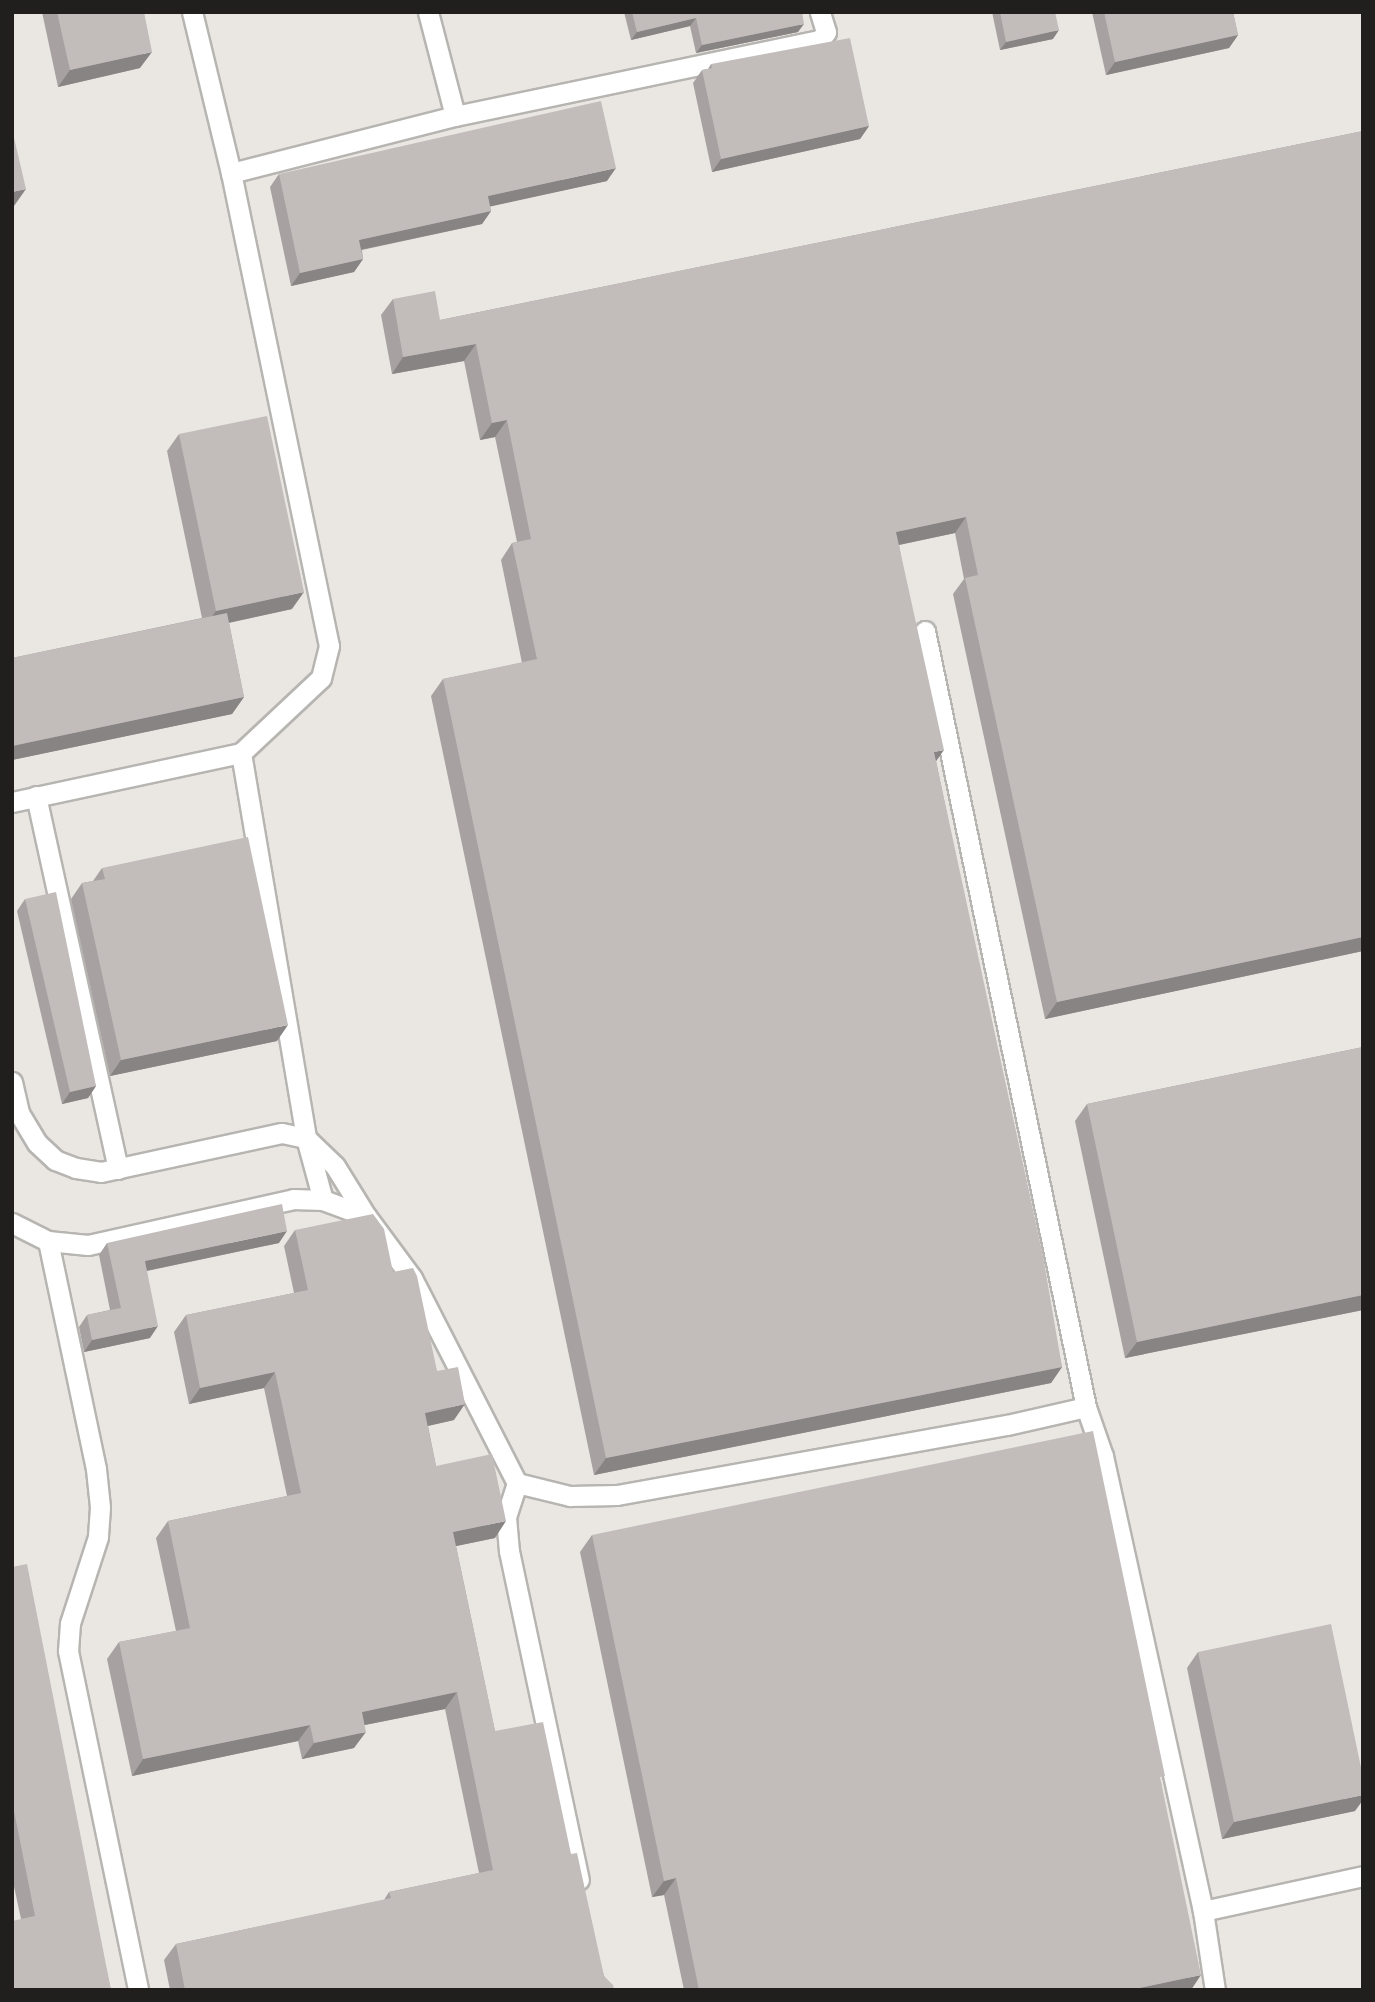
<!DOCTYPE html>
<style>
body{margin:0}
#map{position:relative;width:1375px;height:2002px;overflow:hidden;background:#eae7e3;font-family:"Golos Text",sans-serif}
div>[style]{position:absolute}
.roads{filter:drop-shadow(2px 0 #b7b5b1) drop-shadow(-2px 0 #b7b5b1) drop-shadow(0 2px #b7b5b1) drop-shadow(0 -2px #b7b5b1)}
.service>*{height:19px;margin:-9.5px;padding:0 9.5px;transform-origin:9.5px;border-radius:9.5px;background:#fff}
.wall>*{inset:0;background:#a7a2a1}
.shaded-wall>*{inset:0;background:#888483}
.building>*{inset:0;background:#c2bcbb}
span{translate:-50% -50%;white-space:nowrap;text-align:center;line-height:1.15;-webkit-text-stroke:6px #fff;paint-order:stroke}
.frame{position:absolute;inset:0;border:14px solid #201f1e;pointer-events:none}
</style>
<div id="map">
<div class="roads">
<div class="service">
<div style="left:428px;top:12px;width:107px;rotate:75.4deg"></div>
<div style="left:231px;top:173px;width:231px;rotate:-14.3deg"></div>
<div style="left:455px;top:116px;width:373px;rotate:-11.8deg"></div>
<div style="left:820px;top:40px;width:10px;rotate:-53deg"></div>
<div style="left:826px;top:32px;width:21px;rotate:-107deg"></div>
<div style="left:925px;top:631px;width:793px;rotate:78.28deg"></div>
<div style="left:241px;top:753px;width:390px;rotate:80.4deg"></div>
<div style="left:306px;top:1138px;width:64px;rotate:74.7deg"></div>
<div style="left:36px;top:796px;width:382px;rotate:77.6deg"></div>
<div style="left:12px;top:802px;width:234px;rotate:-12.1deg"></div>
<div style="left:241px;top:753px;width:110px;rotate:-43.2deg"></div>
<div style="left:321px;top:678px;width:33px;rotate:-76deg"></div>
<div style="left:329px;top:646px;width:483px;rotate:-101.7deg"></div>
<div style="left:231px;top:173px;width:166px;rotate:-103.6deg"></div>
<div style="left:12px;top:1082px;width:32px;rotate:77deg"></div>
<div style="left:19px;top:1113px;width:35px;rotate:59deg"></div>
<div style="left:37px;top:1143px;width:25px;rotate:43deg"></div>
<div style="left:55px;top:1160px;width:22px;rotate:21deg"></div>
<div style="left:76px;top:1168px;width:25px;rotate:9deg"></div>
<div style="left:101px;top:1172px;width:185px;rotate:-12.2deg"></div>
<div style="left:282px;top:1133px;width:25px;rotate:12deg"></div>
<div style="left:306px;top:1138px;width:40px;rotate:44deg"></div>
<div style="left:335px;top:1166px;width:59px;rotate:58.2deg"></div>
<div style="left:366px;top:1216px;width:77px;rotate:53.4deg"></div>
<div style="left:412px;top:1278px;width:230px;rotate:62.9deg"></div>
<div style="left:517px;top:1483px;width:36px;rotate:108deg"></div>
<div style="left:506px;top:1517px;width:34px;rotate:85deg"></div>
<div style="left:509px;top:1551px;width:336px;rotate:78deg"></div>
<div style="left:12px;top:1223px;width:40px;rotate:26.6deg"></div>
<div style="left:48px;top:1241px;width:40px;rotate:5.7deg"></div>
<div style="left:88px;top:1245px;width:210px;rotate:-12.6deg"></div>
<div style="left:293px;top:1199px;width:30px;rotate:2deg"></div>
<div style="left:323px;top:1200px;width:46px;rotate:20.4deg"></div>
<div style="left:48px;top:1241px;width:233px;rotate:78.1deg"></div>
<div style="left:96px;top:1469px;width:38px;rotate:84deg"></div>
<div style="left:100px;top:1507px;width:30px;rotate:94deg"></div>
<div style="left:98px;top:1537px;width:90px;rotate:108deg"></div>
<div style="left:70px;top:1623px;width:28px;rotate:94deg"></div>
<div style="left:68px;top:1651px;width:346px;rotate:78.3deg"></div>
<div style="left:517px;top:1483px;width:55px;rotate:13.8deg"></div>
<div style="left:570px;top:1496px;width:47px;rotate:-1.2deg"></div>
<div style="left:617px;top:1495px;width:396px;rotate:-10.2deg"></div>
<div style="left:1007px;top:1425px;width:81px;rotate:-12.8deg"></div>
<div style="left:1086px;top:1407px;width:52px;rotate:70.9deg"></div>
<div style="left:1103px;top:1456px;width:466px;rotate:77.6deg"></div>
<div style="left:1203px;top:1911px;width:80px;rotate:81.4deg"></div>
<div style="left:1203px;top:1911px;width:164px;rotate:-12.3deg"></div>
</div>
</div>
<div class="wall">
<div style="clip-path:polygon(42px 12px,144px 12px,140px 68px,58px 87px)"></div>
<div style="clip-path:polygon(624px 12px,802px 12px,798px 32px,696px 53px,690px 26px,631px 40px)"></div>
<div style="clip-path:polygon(992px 12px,1055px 12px,1053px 39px,1000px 50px)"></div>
<div style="clip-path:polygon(1092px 12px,1233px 12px,1238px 35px,1229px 48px,1106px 75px)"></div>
<div style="clip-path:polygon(711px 64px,869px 126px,860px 139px,712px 172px,693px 83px,702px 70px,708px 69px)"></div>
<div style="clip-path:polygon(1363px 131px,1363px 951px,1045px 1019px,953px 594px,964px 579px,955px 533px,899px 545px,936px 761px,1062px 1367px,1051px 1383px,594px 1475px,431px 696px,443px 679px,522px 663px,501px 560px,512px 543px,517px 542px,495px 437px,480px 440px,464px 361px,392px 374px,381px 315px,393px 299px,440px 320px)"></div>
<div style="clip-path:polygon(279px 174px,607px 181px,490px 206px,491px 211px,482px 224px,362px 250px,363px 259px,354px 272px,291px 286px,270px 187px)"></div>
<div style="clip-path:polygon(179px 434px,292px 609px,229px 623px,244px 697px,232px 714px,12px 760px,12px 658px,202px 618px,167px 451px)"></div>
<div style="clip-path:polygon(102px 868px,277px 1041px,110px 1076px,71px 899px,82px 883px,93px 881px)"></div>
<div style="clip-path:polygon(25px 899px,96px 1086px,88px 1098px,62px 1104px,17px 911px)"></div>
<div style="clip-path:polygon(1363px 1047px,1363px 1310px,1125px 1358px,1075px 1121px,1087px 1104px)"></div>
<div style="clip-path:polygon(295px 1230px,393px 1272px,437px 1371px,454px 1420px,428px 1426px,436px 1466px,495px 1538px,456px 1546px,495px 1731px,571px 1854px,604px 1976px,614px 1990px,170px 1990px,164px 1960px,176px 1944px,384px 1900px,389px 1892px,479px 1873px,445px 1709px,364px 1725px,354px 1748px,302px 1759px,298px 1741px,132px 1776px,107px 1659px,119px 1642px,176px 1631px,156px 1538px,168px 1521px,287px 1496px,264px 1388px,189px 1404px,174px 1332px,186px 1315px,294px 1293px,284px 1246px)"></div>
<div style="clip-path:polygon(107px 1243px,279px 1243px,147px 1271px,150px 1338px,84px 1352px,79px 1327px,87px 1315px,110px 1310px,99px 1255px)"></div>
<div style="clip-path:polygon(592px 1535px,1161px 1782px,1191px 1990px,684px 1990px,664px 1895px,652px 1897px,580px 1552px)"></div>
<div style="clip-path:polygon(12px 1567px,111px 1990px,21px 1919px,12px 1877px)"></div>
<div style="clip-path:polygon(1198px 1652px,1355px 1811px,1222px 1839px,1187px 1668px)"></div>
</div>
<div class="shaded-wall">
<div style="clip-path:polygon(696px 18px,690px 26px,631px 40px,637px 32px)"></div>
<div style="clip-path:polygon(804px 24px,798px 32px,696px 53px,702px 45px)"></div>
<div style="clip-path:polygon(1059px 30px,1053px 39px,1000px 50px,1006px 42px)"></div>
<div style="clip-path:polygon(1238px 35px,1229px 48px,1106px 75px,1115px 62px)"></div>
<div style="clip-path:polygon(152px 52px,140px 68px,58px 87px,70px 70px)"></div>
<div style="clip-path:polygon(869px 126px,860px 139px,712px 172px,721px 159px)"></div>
<div style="clip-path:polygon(616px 168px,607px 181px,479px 209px,488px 196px)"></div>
<div style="clip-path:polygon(26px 189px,14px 206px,12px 206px,12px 192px)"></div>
<div style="clip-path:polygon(491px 211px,482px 224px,350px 252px,359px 240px)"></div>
<div style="clip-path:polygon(363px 259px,354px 272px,291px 286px,300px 273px)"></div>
<div style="clip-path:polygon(476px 344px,464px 361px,392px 374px,403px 357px)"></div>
<div style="clip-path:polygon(507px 420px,495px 437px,480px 440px,492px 423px)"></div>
<div style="clip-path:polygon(966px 517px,955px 533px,884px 548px,896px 532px)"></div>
<div style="clip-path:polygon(304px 592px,292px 609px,204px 628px,216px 611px)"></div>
<div style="clip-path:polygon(244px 697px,232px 714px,12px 760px,12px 746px)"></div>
<div style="clip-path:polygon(944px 750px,932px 767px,934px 752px)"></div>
<div style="clip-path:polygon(1363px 937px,1363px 951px,1045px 1019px,1057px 1002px)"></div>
<div style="clip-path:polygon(288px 1025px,277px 1041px,110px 1076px,121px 1060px)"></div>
<div style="clip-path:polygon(96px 1086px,88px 1098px,62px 1104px,70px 1092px)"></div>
<div style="clip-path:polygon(287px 1231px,279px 1243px,136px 1273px,145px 1261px)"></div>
<div style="clip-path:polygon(1363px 1295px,1363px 1310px,1125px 1358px,1137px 1342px)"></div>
<div style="clip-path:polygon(158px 1326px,150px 1338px,84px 1352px,92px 1340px)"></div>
<div style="clip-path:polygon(1062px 1367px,1051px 1383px,594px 1475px,606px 1458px)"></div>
<div style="clip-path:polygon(275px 1372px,264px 1388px,189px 1404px,200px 1388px)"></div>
<div style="clip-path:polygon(465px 1404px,454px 1420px,414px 1429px,425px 1413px)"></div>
<div style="clip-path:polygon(506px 1521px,495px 1538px,442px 1549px,453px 1532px)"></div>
<div style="clip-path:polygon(457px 1692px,445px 1709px,350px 1728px,362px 1712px)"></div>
<div style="clip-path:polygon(310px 1725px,298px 1741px,132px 1776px,143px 1759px)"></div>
<div style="clip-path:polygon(366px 1732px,354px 1748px,302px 1759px,314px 1743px)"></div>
<div style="clip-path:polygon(1363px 1795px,1363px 1800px,1355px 1811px,1222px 1839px,1234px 1822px)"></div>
<div style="clip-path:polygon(676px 1878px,664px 1895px,652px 1897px,664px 1881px)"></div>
<div style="clip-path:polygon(1201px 1975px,1191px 1990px,1130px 1990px)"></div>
</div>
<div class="building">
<div style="clip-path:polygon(57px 12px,144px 12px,152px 52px,70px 70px)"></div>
<div style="clip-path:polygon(632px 12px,802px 12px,804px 24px,702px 45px,696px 18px,637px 32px)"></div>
<div style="clip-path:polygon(1000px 12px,1055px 12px,1059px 30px,1006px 42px)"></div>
<div style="clip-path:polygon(1104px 12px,1233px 12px,1238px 35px,1115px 62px)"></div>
<div style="clip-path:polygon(850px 38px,869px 126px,721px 159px,702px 70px,712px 68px,711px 64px)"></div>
<div style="clip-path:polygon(601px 101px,616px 168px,488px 196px,491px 211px,359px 240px,363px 259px,300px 273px,279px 174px)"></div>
<div style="clip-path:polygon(12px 129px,26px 189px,12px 192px)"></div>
<div style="clip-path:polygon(1363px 131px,1363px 937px,1057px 1002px,965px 578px,978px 575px,966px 517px,896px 532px,944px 750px,934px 752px,1043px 1256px,1062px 1367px,606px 1458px,443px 679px,537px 659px,512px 543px,531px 539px,507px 420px,492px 423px,476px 344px,403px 357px,393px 299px,435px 291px,440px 320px)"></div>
<div style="clip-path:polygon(267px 416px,304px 592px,216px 611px,179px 434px)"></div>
<div style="clip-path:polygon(227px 613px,244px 697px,12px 746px,12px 658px)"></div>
<div style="clip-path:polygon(248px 837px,288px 1025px,121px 1060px,82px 883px,105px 879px,102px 868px)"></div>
<div style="clip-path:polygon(56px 892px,96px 1086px,70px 1092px,25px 899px)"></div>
<div style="clip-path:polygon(1363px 1047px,1363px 1295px,1137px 1342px,1087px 1104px)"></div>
<div style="clip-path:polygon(282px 1204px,287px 1231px,145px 1261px,158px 1326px,92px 1340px,87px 1315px,121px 1308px,107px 1243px)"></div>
<div style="clip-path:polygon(373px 1214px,384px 1229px,393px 1272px,413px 1268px,417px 1276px,437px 1371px,458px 1367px,465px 1404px,425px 1413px,436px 1466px,492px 1454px,506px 1521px,453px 1532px,495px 1731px,543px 1722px,571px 1854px,577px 1853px,604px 1976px,613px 1985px,614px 1990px,185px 1990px,176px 1944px,391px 1898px,389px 1892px,493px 1870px,457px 1692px,362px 1712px,366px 1732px,314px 1743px,310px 1725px,143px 1759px,119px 1642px,190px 1628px,168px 1521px,301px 1493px,275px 1372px,200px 1388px,186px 1315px,308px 1290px,295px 1230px)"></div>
<div style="clip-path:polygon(1093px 1431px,1165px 1776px,1160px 1777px,1201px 1975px,1130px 1990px,699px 1990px,676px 1878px,664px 1881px,592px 1535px)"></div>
<div style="clip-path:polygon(27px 1564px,111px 1990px,12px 1990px,12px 1921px,35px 1916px,12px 1801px,12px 1567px)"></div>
<div style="clip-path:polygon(1331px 1624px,1363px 1777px,1363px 1795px,1234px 1822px,1198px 1652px)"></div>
</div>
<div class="frame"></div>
</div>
